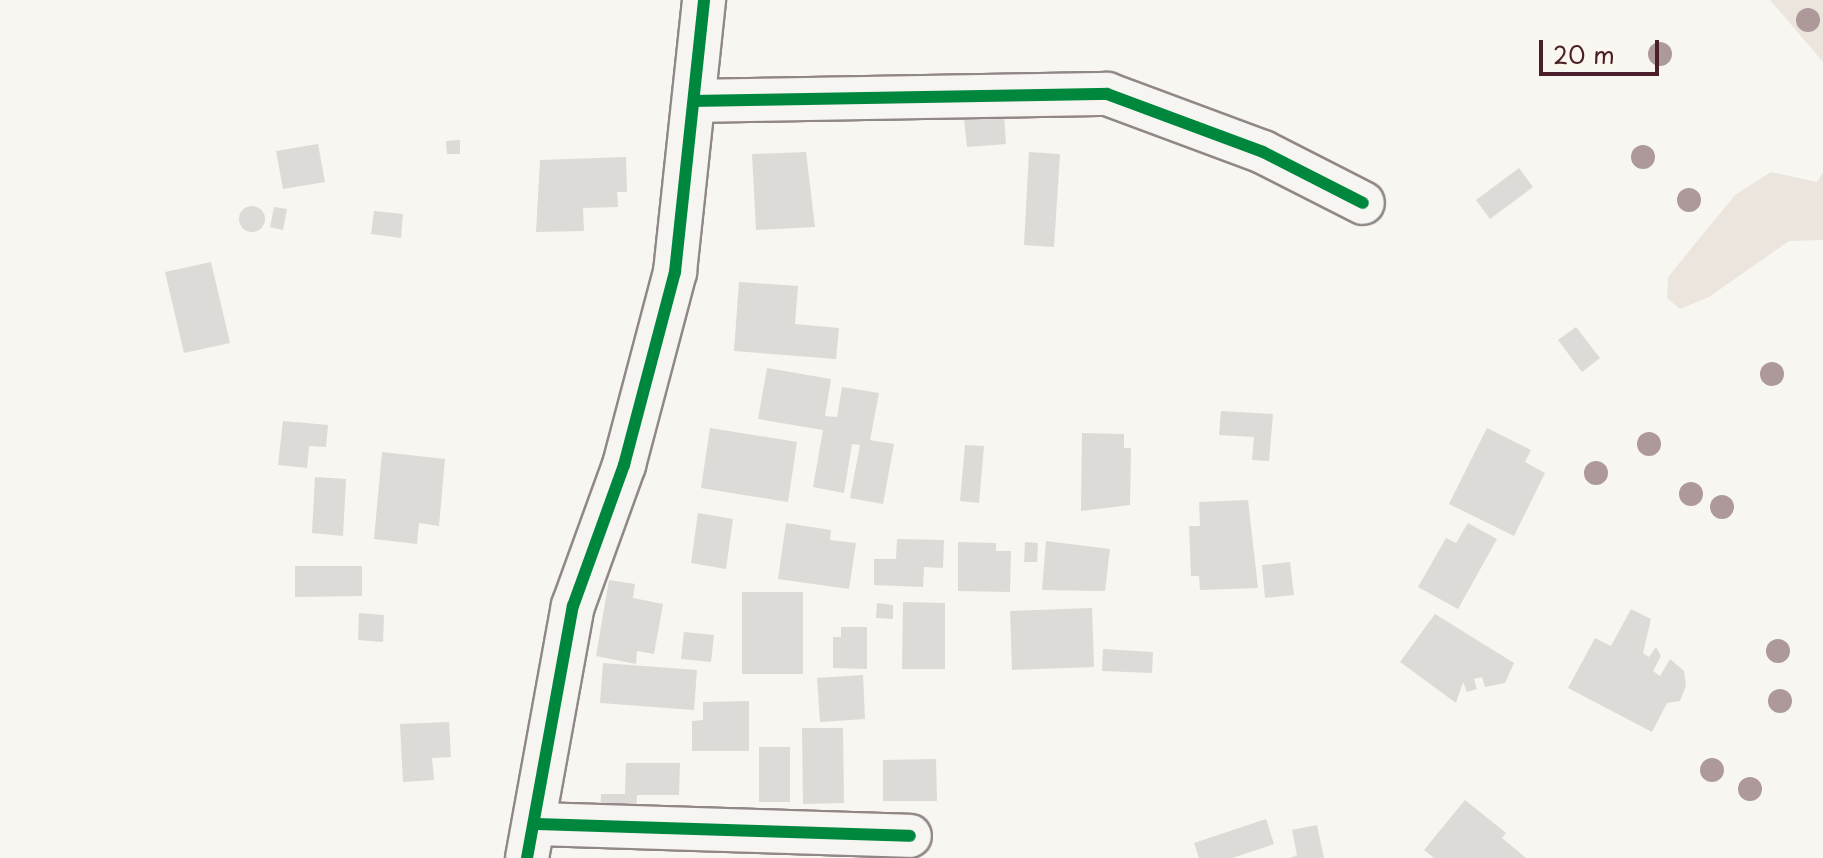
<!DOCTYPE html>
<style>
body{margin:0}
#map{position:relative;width:1823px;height:858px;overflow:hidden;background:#f8f6f0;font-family:"Playpen Sans",sans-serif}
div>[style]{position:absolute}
.green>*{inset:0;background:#ece5de}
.building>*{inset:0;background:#dedad7}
.round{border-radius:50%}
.roads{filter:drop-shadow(2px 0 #918787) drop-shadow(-2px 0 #918787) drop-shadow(0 2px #918787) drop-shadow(0 -2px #918787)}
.street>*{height:42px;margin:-21px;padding:0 21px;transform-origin:21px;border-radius:21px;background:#f6f5f1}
.cycleway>*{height:12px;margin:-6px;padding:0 6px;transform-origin:6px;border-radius:6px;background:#00873e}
.trees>*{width:24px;height:24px;margin:-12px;border-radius:50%;background:#ad999a}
span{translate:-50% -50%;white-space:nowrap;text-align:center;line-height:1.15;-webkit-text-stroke:8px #fbf7ec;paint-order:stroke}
.scale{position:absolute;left:1539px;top:40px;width:120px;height:36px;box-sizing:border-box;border:4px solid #4a1f2b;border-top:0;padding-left:10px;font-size:24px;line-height:28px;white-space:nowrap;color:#4a1f2b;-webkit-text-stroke:6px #fbf7ec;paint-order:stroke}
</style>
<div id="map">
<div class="green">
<div style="clip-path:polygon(1770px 0,1823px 0,1823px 62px)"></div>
<div style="clip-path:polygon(1771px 172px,1817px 182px,1823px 172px,1823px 240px,1789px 241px,1709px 297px,1680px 309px,1667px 298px,1668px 277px,1735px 195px)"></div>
</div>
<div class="building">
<div style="clip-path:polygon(1004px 115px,1006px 144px,967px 147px,964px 119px)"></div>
<div style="clip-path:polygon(460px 140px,460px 154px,447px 154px,446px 141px)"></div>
<div style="clip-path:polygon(318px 144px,325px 182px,283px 189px,276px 151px)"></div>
<div style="clip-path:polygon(806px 152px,815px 227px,756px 230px,752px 154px)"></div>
<div style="clip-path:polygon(1029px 152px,1060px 154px,1054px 247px,1024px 245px)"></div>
<div style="clip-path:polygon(626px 157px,627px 192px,617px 192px,618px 207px,583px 208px,584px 231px,536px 232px,540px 160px)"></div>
<div style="clip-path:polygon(1519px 168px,1533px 187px,1490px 219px,1476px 200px)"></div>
<div class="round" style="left:239px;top:206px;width:26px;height:26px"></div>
<div style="clip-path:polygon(274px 207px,287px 209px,283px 230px,270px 227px)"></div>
<div style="clip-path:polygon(374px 211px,403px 214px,401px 238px,371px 234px)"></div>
<div style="clip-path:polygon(211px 262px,230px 343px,184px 353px,165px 272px)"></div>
<div style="clip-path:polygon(739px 282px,798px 286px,795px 324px,839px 328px,836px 359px,734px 351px)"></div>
<div style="clip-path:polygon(1576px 327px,1600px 358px,1582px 372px,1558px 340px)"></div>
<div style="clip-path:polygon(767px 368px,831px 379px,825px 416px,837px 417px,842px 387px,879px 393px,870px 440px,894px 444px,883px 504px,850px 498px,860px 445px,852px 444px,844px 493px,813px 487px,823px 430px,758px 419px)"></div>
<div style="clip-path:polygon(1221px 411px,1273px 414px,1269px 461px,1252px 460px,1254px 437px,1219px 435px)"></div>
<div style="clip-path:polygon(283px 421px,328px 425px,326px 447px,309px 446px,307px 468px,278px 465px)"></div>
<div style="clip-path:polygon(710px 428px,797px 442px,788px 502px,701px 488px)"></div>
<div style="clip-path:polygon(1487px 428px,1531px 450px,1525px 462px,1545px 473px,1514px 536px,1449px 504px)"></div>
<div style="clip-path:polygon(1082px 433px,1124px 434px,1124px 448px,1131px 448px,1130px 505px,1081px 511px)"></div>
<div style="clip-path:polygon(965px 445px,984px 446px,979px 503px,960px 501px)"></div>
<div style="clip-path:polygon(382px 452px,445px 459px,439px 526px,419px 523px,417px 544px,374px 539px)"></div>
<div style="clip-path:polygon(315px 477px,346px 479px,343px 536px,312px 533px)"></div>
<div style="clip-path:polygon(1248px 500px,1258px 588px,1200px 590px,1199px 576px,1191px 576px,1189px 526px,1200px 526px,1199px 502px)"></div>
<div style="clip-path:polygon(698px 513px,733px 519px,726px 569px,691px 563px)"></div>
<div style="clip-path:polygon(786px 523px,831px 530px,830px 540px,856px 543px,849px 589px,778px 579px)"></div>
<div style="clip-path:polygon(1468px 523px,1497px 539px,1458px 609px,1418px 587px,1446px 538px,1456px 543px)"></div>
<div style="clip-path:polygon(897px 539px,944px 540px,943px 568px,924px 567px,923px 587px,874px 585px,874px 559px,896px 559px)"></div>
<div style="clip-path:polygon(1046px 541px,1110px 549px,1105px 591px,1042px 590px)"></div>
<div style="clip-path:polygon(958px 542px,996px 543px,996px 551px,1011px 551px,1010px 592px,958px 591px)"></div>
<div style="clip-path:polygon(1025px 542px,1038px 543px,1037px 562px,1024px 562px)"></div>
<div style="clip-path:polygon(1290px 562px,1294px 595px,1265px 598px,1262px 565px)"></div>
<div style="clip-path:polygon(295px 566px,362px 566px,362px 596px,295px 597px)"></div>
<div style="clip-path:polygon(609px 580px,635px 584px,633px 598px,663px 604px,654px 654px,637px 651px,636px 664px,596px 656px)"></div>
<div style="clip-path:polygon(742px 592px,803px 592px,803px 674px,742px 674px)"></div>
<div style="clip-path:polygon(903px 602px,945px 603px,945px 669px,902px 669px)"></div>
<div style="clip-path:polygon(877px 603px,893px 605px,893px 619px,876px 618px)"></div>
<div style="clip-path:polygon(1092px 608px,1094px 667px,1012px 670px,1010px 611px)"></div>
<div style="clip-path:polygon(1631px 609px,1651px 619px,1643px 653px,1649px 657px,1656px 647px,1661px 656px,1653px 671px,1660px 676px,1670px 659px,1684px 671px,1686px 686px,1680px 701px,1667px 703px,1652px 732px,1568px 688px,1595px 638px,1611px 646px)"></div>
<div style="clip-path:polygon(359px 613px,384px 615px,383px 642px,358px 640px)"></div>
<div style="clip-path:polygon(1435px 614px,1514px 663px,1505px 683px,1485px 687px,1482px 677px,1474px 679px,1477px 689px,1467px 692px,1463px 682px,1456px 703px,1400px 662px)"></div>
<div style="clip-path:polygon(841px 627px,867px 627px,867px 669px,833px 668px,833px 637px,841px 637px)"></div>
<div style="clip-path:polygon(684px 632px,714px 635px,711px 662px,681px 659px)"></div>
<div style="clip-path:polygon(1103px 649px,1153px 652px,1152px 673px,1102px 671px)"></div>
<div style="clip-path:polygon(603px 663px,697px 670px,694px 710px,600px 703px)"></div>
<div style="clip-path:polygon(863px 675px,865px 719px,820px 722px,817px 678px)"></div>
<div style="clip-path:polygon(749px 701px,749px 751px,692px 751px,692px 721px,703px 720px,703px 702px)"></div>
<div style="clip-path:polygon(449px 722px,451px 757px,432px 758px,434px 780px,403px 782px,400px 724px)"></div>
<div style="clip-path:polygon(802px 728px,843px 728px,844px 803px,803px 804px)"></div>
<div style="clip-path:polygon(759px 747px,790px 747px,790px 802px,759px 802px)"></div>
<div style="clip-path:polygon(936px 759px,937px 801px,883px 801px,883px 760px)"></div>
<div style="clip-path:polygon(626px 763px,680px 763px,679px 795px,637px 795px,636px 818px,600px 818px,601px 794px,625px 794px)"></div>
<div style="clip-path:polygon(1465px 800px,1506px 833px,1502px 838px,1526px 858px,1434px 858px,1424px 850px)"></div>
<div style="clip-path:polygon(1266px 819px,1274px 844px,1232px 858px,1199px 858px,1194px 843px)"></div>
<div style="clip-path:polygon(1317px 825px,1324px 858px,1290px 858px,1297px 855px,1292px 830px)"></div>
</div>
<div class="roads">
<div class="street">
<div style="left:697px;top:101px;width:410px;rotate:-1deg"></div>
<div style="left:1107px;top:94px;width:166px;rotate:20.4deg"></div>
<div style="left:1263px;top:152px;width:112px;rotate:27deg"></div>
<div style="left:535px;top:824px;width:375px;rotate:1.8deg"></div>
<div style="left:527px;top:858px;width:256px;rotate:-79.7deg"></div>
<div style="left:573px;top:606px;width:150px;rotate:-70.1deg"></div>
<div style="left:624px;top:465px;width:200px;rotate:-75.2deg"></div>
<div style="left:675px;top:272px;width:274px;rotate:-83.9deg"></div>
</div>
</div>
<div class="cycleway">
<div style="left:697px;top:101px;width:410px;rotate:-1deg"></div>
<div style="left:1107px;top:94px;width:166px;rotate:20.4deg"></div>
<div style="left:1263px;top:152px;width:112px;rotate:27deg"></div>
<div style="left:535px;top:824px;width:375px;rotate:1.8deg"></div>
<div style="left:527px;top:858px;width:256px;rotate:-79.7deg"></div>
<div style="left:573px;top:606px;width:150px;rotate:-70.1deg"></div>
<div style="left:624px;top:465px;width:200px;rotate:-75.2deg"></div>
<div style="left:675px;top:272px;width:274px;rotate:-83.9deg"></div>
</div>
<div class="trees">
<div style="left:1808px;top:20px"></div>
<div style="left:1660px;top:54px"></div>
<div style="left:1643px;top:157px"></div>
<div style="left:1689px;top:200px"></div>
<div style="left:1772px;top:374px"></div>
<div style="left:1649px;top:444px"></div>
<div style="left:1596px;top:473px"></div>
<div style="left:1691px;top:494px"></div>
<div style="left:1722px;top:507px"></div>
<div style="left:1778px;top:651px"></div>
<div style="left:1780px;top:701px"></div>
<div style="left:1712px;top:770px"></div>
<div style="left:1750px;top:789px"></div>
</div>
<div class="scale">20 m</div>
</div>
